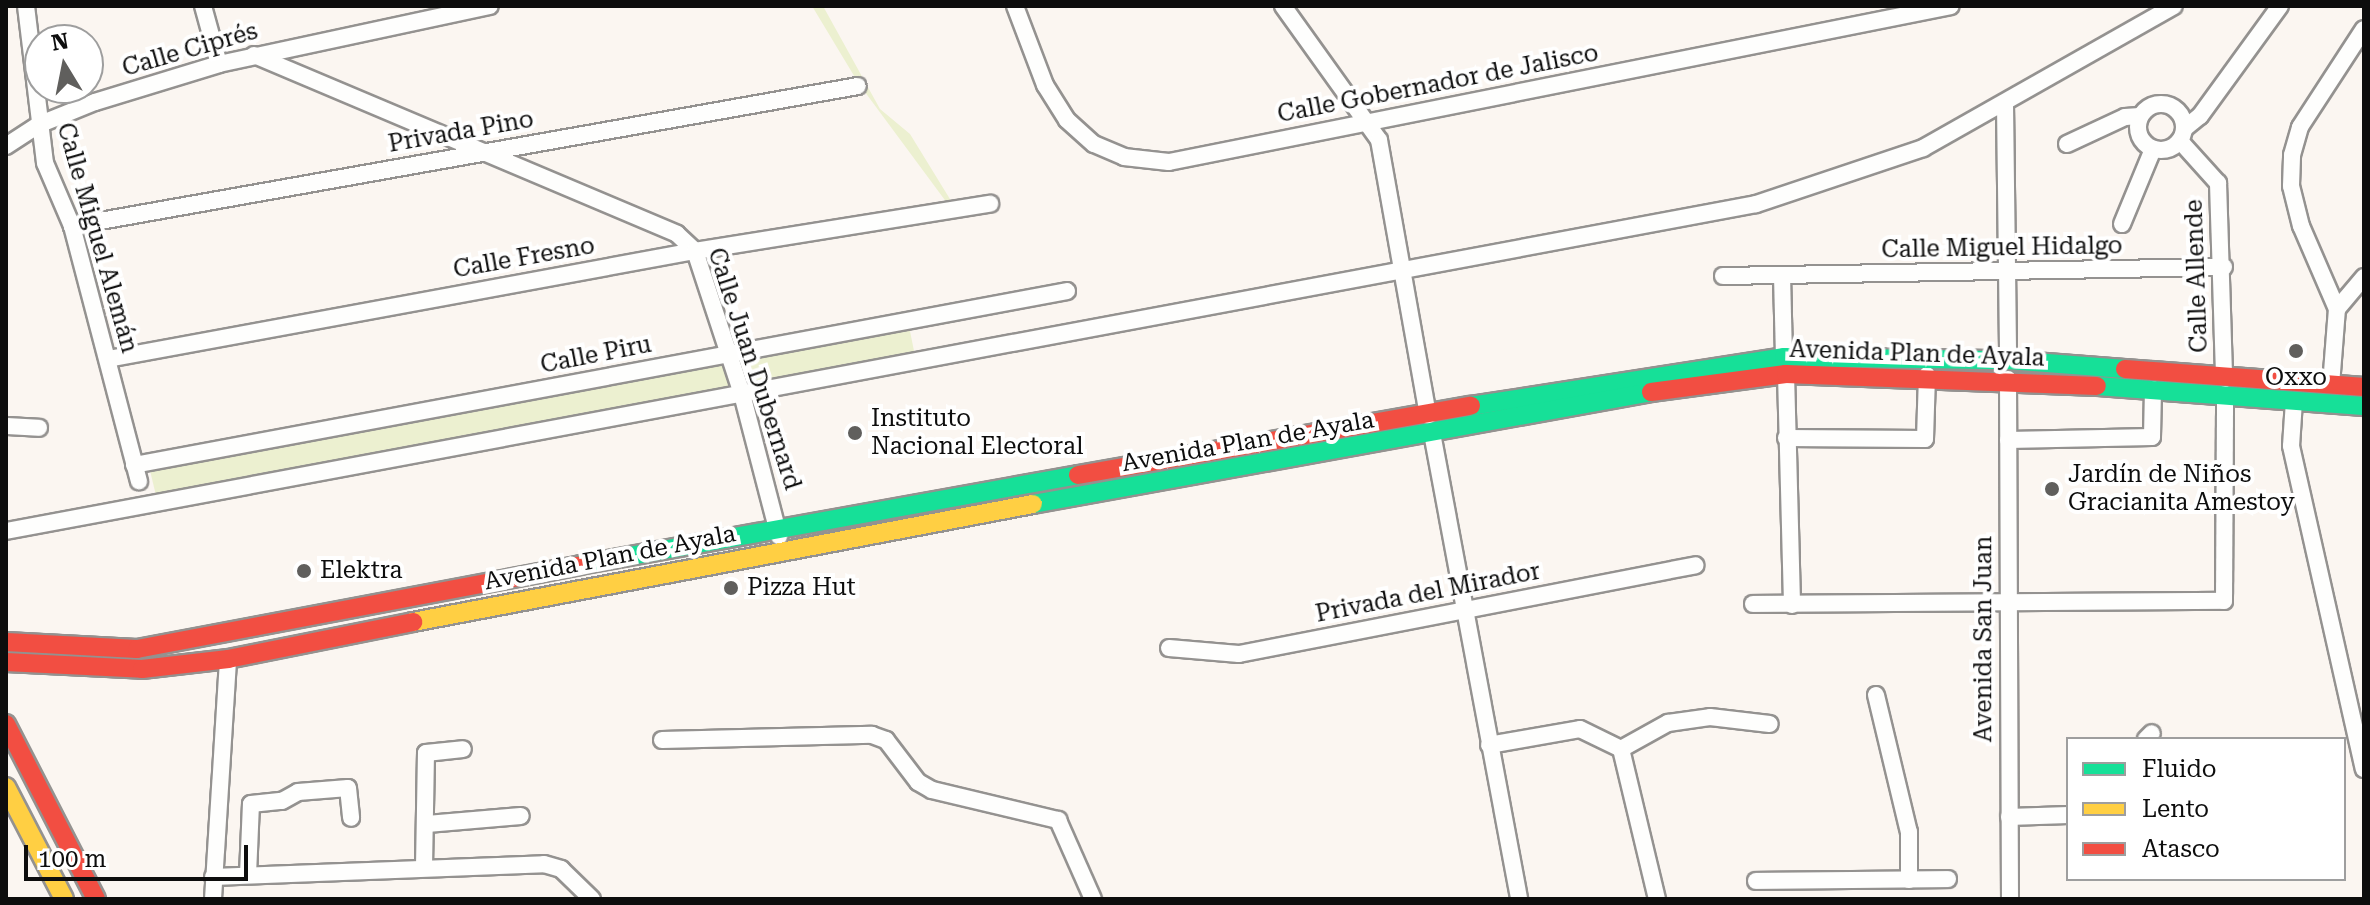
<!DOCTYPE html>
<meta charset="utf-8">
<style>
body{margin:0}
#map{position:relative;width:2370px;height:905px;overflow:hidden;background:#fbf6f1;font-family:"Roboto Serif",serif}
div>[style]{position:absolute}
.green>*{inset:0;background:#ecf0d0}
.roads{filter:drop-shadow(2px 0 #949290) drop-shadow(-2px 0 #949290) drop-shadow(0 2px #949290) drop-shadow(0 -2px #949290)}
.street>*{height:16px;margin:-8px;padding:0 8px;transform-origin:8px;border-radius:8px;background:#fefefd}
.street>.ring{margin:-8px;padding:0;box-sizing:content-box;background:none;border:16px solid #fefefd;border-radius:50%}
.fast>*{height:18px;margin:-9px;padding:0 9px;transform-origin:9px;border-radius:9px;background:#16e098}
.slow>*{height:18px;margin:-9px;padding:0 9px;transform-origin:9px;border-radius:9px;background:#ffcf43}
.jam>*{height:18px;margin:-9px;padding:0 9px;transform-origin:9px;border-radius:9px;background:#f24e42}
.dots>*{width:22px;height:22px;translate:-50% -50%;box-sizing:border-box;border:4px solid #fff;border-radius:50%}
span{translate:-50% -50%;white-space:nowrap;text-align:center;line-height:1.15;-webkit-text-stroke:8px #fff;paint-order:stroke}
.street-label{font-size:24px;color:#0d0d0d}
.poi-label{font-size:24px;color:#0d0d0d}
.left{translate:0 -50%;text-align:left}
.frame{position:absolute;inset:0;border:8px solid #0d0d0d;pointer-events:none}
.legend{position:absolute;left:2066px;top:737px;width:280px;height:144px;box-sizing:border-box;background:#fff;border:2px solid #9e9e9e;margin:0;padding:10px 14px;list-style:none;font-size:24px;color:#0d0d0d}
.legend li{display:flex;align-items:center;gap:16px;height:40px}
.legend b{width:40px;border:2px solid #9e9e9e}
.north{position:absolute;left:24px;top:24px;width:80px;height:80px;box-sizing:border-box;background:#fff;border:2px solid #9e9e9e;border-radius:50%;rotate:350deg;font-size:22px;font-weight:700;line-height:32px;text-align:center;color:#0d0d0d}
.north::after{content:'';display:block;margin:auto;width:28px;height:36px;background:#605f5d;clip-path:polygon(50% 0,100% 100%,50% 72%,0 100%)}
.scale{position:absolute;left:24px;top:845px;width:224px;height:36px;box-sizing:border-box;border:4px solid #0d0d0d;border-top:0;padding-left:10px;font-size:24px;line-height:28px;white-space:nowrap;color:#0d0d0d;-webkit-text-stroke:6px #fff;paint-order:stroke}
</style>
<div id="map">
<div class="green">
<div style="clip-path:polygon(812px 6px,823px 6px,880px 109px,910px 134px,953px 204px,950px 207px,859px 84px)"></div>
<div style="clip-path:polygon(908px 321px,916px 361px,158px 504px,148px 462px)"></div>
</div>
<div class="roads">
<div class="street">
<div style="left:26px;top:6px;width:158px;rotate:83.1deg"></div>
<div style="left:45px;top:163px;width:69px;rotate:66.8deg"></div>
<div style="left:72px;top:226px;width:264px;rotate:75.3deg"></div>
<div style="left:203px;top:6px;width:60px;rotate:74.6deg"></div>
<div style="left:1015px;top:6px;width:85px;rotate:69.2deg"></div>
<div style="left:1045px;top:85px;width:41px;rotate:57.8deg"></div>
<div style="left:1067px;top:120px;width:36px;rotate:42deg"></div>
<div style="left:1094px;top:144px;width:33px;rotate:23deg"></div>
<div style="left:1124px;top:157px;width:45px;rotate:6.3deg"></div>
<div style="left:1169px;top:162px;width:797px;rotate:-11.28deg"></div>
<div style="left:1283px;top:6px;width:165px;rotate:54.4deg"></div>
<div style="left:1379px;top:140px;width:280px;rotate:79.9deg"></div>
<div style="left:254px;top:55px;width:459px;rotate:22.9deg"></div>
<div style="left:677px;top:234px;width:25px;rotate:43deg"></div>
<div style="left:695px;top:251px;width:151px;rotate:71.8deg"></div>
<div style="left:742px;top:394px;width:147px;rotate:75.4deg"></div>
<div class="ring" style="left:2138px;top:104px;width:30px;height:30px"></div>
<div style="left:2005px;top:104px;width:256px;rotate:89.3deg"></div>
<div style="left:2185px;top:128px;width:19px;rotate:-39deg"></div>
<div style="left:2200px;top:116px;width:136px;rotate:-54deg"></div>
<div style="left:2180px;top:141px;width:57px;rotate:47.9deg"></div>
<div style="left:2218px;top:183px;width:194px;rotate:88.2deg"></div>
<div style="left:2067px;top:144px;width:64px;rotate:-25deg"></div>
<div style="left:2125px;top:117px;width:15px;rotate:-4deg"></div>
<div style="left:6px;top:146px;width:38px;rotate:-33deg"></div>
<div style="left:38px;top:125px;width:61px;rotate:-22deg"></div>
<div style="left:95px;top:102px;width:130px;rotate:-17deg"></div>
<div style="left:219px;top:64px;width:277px;rotate:-12.1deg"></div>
<div style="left:2122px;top:224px;width:81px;rotate:-67.5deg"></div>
<div style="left:72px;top:226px;width:798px;rotate:-10.1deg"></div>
<div style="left:1782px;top:275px;width:82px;rotate:88.6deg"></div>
<div style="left:1723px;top:276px;width:501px;rotate:-1.03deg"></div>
<div style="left:2337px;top:309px;width:42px;rotate:-49.8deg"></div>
<div style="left:108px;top:359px;width:597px;rotate:-10.43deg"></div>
<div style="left:695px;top:251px;width:299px;rotate:-9.1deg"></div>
<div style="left:1786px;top:374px;width:231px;rotate:88.5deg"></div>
<div style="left:2008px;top:379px;width:520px;rotate:89.78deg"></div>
<div style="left:2331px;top:385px;width:76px;rotate:-85.5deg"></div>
<div style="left:2337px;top:309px;width:90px;rotate:-113.4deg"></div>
<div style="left:2301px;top:226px;width:41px;rotate:-104deg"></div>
<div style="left:2291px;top:186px;width:31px;rotate:-88deg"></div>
<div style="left:2292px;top:155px;width:29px;rotate:-74deg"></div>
<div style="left:2300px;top:127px;width:117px;rotate:-56.9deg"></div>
<div style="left:2294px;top:401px;width:45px;rotate:93.8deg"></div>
<div style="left:2291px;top:446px;width:331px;rotate:77.3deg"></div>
<div style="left:6px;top:426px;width:33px;rotate:3deg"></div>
<div style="left:1432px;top:433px;width:474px;rotate:79.4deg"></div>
<div style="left:1786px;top:438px;width:139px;rotate:0.4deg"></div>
<div style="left:1925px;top:439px;width:64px;rotate:-88.2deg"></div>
<div style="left:2008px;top:440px;width:144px;rotate:-1.2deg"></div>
<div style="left:2152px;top:437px;width:48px;rotate:-88.8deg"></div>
<div style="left:134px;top:465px;width:949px;rotate:-10.56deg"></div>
<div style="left:6px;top:531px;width:1780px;rotate:-10.58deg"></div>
<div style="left:1756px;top:204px;width:176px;rotate:-18.5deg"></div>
<div style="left:1923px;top:148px;width:288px;rotate:-29.5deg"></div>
<div style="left:1753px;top:604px;width:471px;rotate:-0.4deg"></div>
<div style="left:2224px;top:601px;width:207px;rotate:-89.7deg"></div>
<div style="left:1169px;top:648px;width:70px;rotate:4.9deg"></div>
<div style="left:1239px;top:654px;width:465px;rotate:-11deg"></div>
<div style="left:1876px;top:695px;width:141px;rotate:76.5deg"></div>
<div style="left:1909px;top:832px;width:48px;rotate:90deg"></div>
<div style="left:2146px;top:739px;width:8px;rotate:-45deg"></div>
<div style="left:662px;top:740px;width:210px;rotate:-1.4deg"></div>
<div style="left:872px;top:735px;width:15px;rotate:20deg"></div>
<div style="left:886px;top:740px;width:53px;rotate:52.7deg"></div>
<div style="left:918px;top:782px;width:16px;rotate:30deg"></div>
<div style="left:932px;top:790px;width:130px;rotate:13.4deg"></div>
<div style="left:1058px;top:820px;width:86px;rotate:66.1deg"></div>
<div style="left:1489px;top:745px;width:92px;rotate:-10deg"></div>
<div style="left:1580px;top:729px;width:46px;rotate:26deg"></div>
<div style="left:1621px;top:749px;width:54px;rotate:-29deg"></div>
<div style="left:1668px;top:723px;width:42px;rotate:-8.1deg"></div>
<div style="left:1710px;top:717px;width:60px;rotate:6.7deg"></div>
<div style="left:1621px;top:749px;width:154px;rotate:76.5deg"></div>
<div style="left:2009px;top:817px;width:59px;rotate:-1.9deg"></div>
<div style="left:427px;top:824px;width:94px;rotate:-4.9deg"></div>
<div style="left:424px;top:867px;width:114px;rotate:-89deg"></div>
<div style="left:426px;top:753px;width:37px;rotate:-6deg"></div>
<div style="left:248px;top:875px;width:71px;rotate:-87.6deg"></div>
<div style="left:251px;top:804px;width:31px;rotate:-6deg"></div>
<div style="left:282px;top:801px;width:18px;rotate:-29deg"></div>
<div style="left:298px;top:792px;width:50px;rotate:-4.6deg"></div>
<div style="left:348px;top:788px;width:30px;rotate:84deg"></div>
<div style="left:213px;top:877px;width:331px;rotate:-2.2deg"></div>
<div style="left:544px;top:864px;width:18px;rotate:16deg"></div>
<div style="left:561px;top:869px;width:43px;rotate:44.1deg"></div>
<div style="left:1756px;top:881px;width:192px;rotate:-0.6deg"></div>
<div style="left:213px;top:899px;width:240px;rotate:-86.4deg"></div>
</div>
<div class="fast">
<div style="left:2097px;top:386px;width:268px;rotate:4.3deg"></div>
<div style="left:1471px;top:406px;width:317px;rotate:-8.9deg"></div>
<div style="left:1784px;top:357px;width:224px;rotate:0.8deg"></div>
<div style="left:2008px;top:360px;width:117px;rotate:4.4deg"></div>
<div style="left:1033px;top:504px;width:628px;rotate:-10.27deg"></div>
<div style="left:580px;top:565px;width:506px;rotate:-10.24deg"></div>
</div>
<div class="slow">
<div style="left:413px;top:622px;width:631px;rotate:-10.78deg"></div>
<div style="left:6px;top:787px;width:126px;rotate:62.6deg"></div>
</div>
<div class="jam">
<div style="left:2125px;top:369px;width:240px;rotate:4.3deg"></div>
<div style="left:1651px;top:392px;width:136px;rotate:-7.6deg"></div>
<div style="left:1786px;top:374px;width:311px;rotate:2.2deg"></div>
<div style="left:1078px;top:475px;width:399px;rotate:-10deg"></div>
<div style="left:6px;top:642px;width:131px;rotate:3.1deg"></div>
<div style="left:137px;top:649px;width:451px;rotate:-10.7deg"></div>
<div style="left:6px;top:662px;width:136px;rotate:2.9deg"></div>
<div style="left:142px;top:669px;width:87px;rotate:-6.6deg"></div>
<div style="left:228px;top:659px;width:189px;rotate:-11.3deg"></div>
<div style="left:6px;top:724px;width:197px;rotate:62.8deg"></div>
</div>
</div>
<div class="dots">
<div style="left:2296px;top:351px;background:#605f5d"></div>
<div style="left:855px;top:433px;background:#605f5d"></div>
<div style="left:2052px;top:489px;background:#605f5d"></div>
<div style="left:304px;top:571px;background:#605f5d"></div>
<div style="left:731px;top:588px;background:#605f5d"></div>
</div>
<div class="street-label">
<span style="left:190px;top:50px;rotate:-16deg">Calle Ciprés</span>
<span style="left:1438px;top:84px;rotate:-11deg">Calle Gobernador de Jalisco</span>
<span style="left:461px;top:132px;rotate:-10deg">Privada Pino</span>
<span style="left:97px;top:238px;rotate:74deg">Calle Miguel Alemán</span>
<span style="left:2002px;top:248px;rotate:-1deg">Calle Miguel Hidalgo</span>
<span style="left:524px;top:258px;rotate:-10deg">Calle Fresno</span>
<span style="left:2197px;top:276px;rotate:-92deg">Calle Allende</span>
<span style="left:1917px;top:354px;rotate:2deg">Avenida Plan de Ayala</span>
<span style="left:596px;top:355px;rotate:-11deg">Calle Piru</span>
<span style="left:754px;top:369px;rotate:72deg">Calle Juan Dubernard</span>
<span style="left:1248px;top:442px;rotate:-10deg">Avenida Plan de Ayala</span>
<span style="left:610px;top:558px;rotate:-11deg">Avenida Plan de Ayala</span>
<span style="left:1428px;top:593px;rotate:-11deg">Privada del Mirador</span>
<span style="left:1984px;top:639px;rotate:-90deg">Avenida San Juan</span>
</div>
<div class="poi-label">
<span style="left:2296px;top:378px">Oxxo</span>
<span class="left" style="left:871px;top:433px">Instituto<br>Nacional Electoral</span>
<span class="left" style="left:2068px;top:489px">Jardín de Niños<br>Gracianita Amestoy</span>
<span class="left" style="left:320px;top:571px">Elektra</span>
<span class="left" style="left:747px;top:588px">Pizza Hut</span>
</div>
<div class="frame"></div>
<ul class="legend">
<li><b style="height:10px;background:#16e098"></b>Fluido</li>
<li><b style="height:10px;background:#ffcf43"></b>Lento</li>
<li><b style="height:10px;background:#f24e42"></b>Atasco</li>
</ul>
<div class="north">N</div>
<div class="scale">100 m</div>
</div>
